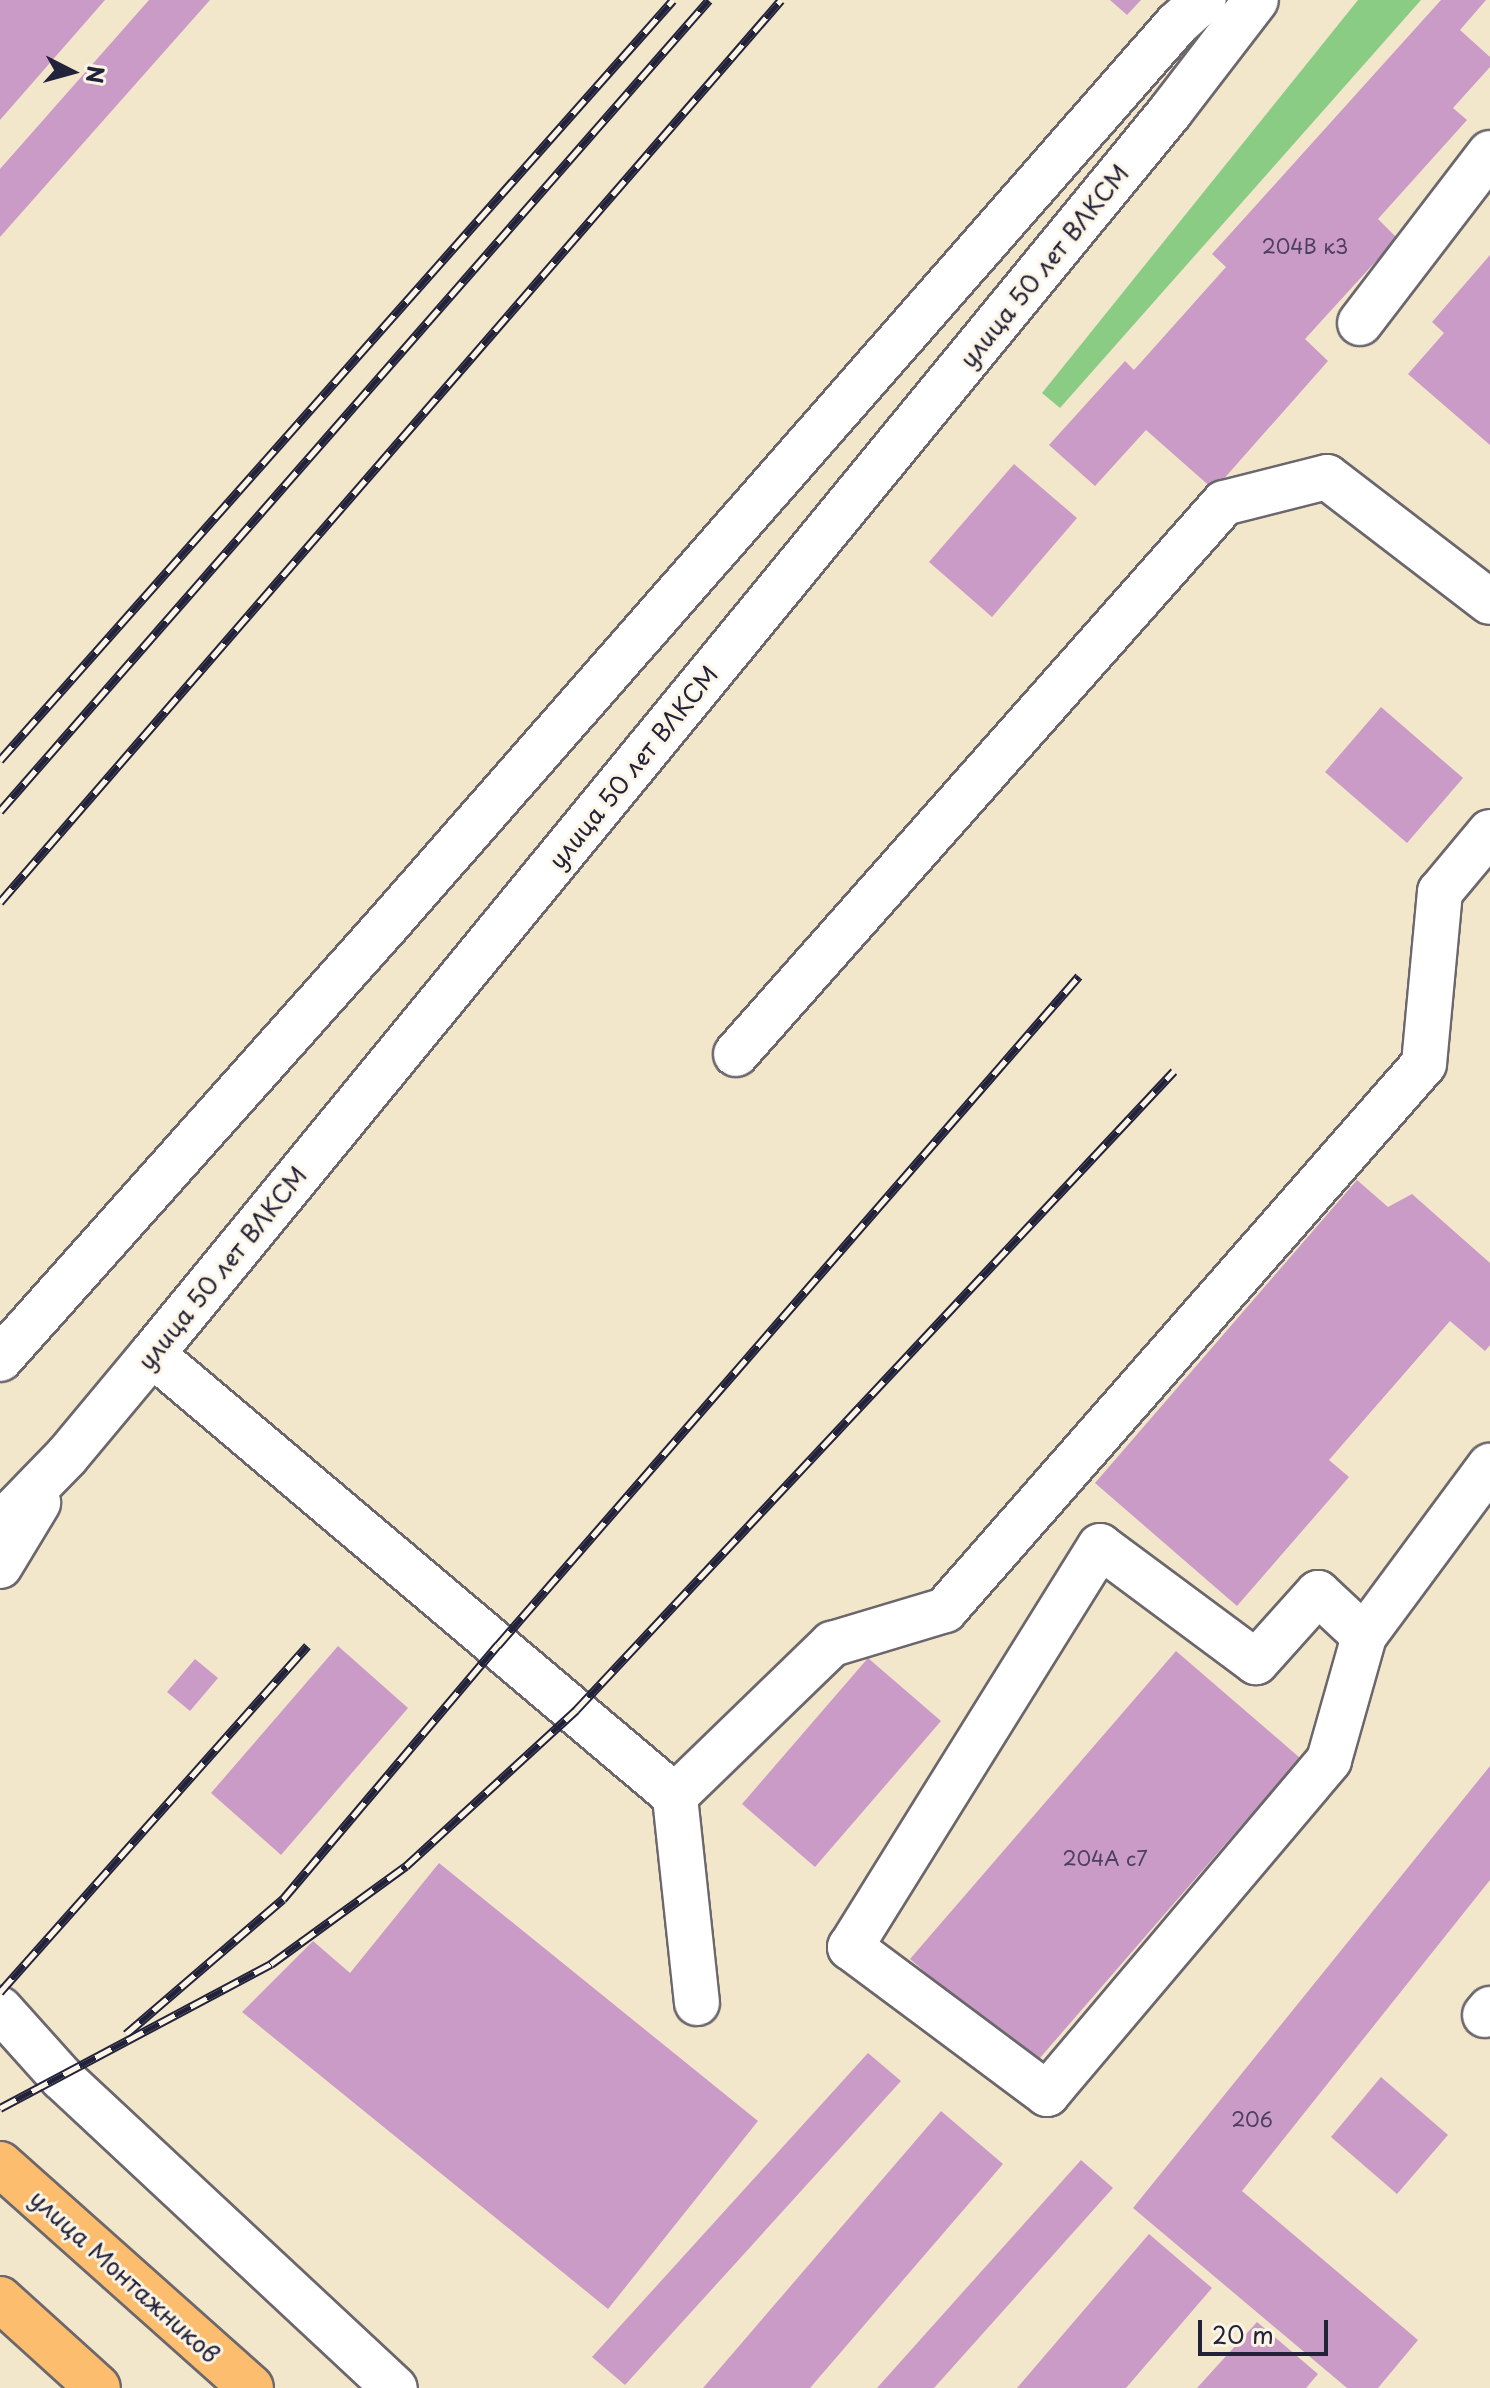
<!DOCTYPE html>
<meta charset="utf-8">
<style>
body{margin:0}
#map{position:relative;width:1490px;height:2388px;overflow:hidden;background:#f2e7cb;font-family:"Playpen Sans",sans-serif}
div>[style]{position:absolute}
.green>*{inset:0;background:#8bcc84}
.building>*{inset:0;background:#cb9bc8}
.roads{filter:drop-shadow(2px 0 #6b676d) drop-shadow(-2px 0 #6b676d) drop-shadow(0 2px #6b676d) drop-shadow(0 -2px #6b676d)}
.minor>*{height:44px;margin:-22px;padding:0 22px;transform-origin:22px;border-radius:22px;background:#fff}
.major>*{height:44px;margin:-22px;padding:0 22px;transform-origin:22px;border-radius:22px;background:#fcbd6f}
.rail>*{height:9px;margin-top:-4.5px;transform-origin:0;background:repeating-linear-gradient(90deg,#fcf5e5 0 18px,#22223b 0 36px);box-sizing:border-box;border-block:2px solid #22223b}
span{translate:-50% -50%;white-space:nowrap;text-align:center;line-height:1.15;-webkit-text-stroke:6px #fcf5e5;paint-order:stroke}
.number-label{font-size:20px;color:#4c405e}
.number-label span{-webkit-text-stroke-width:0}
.street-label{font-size:24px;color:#22223b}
.north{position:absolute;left:32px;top:32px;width:80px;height:80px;-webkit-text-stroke:6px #fcf5e5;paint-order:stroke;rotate:96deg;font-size:22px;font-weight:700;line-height:32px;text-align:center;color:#22223b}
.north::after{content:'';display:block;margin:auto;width:28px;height:36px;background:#22223b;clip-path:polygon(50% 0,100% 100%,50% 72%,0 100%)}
.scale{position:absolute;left:1198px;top:2320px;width:130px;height:36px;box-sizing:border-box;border:4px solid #22223b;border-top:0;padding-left:10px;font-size:24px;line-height:28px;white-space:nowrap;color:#22223b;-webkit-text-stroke:6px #fcf5e5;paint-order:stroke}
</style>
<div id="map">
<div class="green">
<div style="clip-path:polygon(1358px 0,1421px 0,1060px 408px,1042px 393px)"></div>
</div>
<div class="building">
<div style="clip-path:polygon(0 0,105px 0,0 120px)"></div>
<div style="clip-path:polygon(149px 0,210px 0,0 237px,0 169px)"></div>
<div style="clip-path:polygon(1110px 0,1141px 0,1127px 15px)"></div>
<div style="clip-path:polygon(1441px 0,1486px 0,1460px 30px,1490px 57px,1490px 67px,1453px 108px,1467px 120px,1378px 219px,1397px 238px,1305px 339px,1328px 361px,1214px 490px,1146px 430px,1095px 486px,1049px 445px,1125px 361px,1134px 370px,1226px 267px,1212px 254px)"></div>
<div style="clip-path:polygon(1490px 255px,1490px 445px,1408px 374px,1444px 333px,1432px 322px)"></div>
<div style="clip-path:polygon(1014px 464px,1077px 518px,992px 617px,929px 562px)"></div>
<div style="clip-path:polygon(1381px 707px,1463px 778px,1407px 843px,1325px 772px)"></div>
<div style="clip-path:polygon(1357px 1180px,1388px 1207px,1412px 1194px,1490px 1263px,1490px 1345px,1485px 1351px,1450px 1321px,1329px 1460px,1349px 1477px,1237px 1606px,1095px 1483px)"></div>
<div style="clip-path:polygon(338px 1646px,408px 1708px,281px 1855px,211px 1793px)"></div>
<div style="clip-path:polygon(1176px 1651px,1300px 1758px,1033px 2066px,910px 1959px)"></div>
<div style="clip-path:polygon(868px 1658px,941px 1721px,815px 1867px,742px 1804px)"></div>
<div style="clip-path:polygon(195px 1659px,218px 1678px,190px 1711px,167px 1692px)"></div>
<div style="clip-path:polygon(1490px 1766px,1490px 1880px,1242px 2191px,1418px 2340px,1378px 2388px,1347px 2388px,1133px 2208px)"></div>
<div style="clip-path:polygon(439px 1863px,758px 2121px,608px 2309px,242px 2012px,313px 1941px,350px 1973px)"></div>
<div style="clip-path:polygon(868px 2053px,901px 2081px,625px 2385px,592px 2357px)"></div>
<div style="clip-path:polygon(1381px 2077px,1448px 2135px,1397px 2194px,1331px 2137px)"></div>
<div style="clip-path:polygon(941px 2111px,1003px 2164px,810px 2388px,703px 2388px)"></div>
<div style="clip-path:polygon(1081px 2160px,1113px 2188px,934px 2388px,877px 2388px)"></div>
<div style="clip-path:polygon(1149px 2234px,1212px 2288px,1126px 2388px,1017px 2388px)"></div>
<div style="clip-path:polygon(1257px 2322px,1318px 2374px,1306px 2388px,1197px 2388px)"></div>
</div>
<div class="roads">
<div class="minor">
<div style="left:1360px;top:323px;width:214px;rotate:-52.6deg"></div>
<div style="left:736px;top:1054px;width:736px;rotate:-48.47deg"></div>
<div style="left:1224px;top:503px;width:106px;rotate:-14.2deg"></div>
<div style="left:1327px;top:477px;width:205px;rotate:37.5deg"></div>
<div style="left:152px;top:1354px;width:685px;rotate:40.2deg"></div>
<div style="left:0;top:1359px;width:581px;rotate:-48.28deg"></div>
<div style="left:387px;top:925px;width:1198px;rotate:-48.76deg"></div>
<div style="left:1177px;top:24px;width:36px;rotate:-42deg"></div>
<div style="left:0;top:1525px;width:96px;rotate:-45.8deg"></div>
<div style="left:67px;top:1456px;width:133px;rotate:-50.2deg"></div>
<div style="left:152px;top:1354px;width:1606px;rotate:-50.66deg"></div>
<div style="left:1170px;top:112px;width:141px;rotate:-52.5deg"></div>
<div style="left:0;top:1566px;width:74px;rotate:-58.9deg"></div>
<div style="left:1364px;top:1636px;width:63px;rotate:-136.9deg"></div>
<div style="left:1318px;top:1593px;width:93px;rotate:131.9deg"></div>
<div style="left:1256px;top:1662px;width:194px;rotate:-143.4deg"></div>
<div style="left:1100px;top:1546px;width:473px;rotate:121.9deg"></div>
<div style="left:850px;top:1947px;width:246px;rotate:36.7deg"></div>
<div style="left:1047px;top:2094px;width:437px;rotate:-49.8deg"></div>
<div style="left:1329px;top:1760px;width:129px;rotate:-74.2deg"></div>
<div style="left:1364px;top:1636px;width:212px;rotate:-53.5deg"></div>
<div style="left:697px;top:2003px;width:208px;rotate:-96.1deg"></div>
<div style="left:675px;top:1796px;width:219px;rotate:-44.1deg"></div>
<div style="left:832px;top:1644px;width:118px;rotate:-16.7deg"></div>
<div style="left:945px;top:1610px;width:726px;rotate:-48.74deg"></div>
<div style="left:1424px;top:1064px;width:173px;rotate:-84.7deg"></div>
<div style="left:1440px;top:892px;width:78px;rotate:-50.2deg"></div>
<div style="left:0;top:2009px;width:93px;rotate:48.1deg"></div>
<div style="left:62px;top:2078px;width:455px;rotate:43deg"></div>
<div style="left:1485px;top:2015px;width:8px;rotate:-50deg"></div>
</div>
<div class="major">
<div style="left:0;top:2164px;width:336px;rotate:41.7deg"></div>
<div style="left:0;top:2299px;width:132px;rotate:42.2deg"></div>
</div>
</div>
<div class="rail">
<div style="left:0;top:760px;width:1015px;rotate:-48.47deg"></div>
<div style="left:0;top:811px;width:1077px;rotate:-48.84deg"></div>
<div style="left:0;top:902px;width:1193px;rotate:-49.11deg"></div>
<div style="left:0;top:1992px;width:463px;rotate:-48.4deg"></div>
<div style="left:126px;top:2034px;width:207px;rotate:-40.7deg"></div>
<div style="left:283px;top:1899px;width:333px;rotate:-49.8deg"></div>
<div style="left:498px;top:1645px;width:886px;rotate:-49.03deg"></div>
<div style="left:0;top:2108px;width:307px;rotate:-28deg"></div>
<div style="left:271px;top:1964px;width:167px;rotate:-36deg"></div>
<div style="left:406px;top:1866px;width:231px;rotate:-42.5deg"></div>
<div style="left:576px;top:1710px;width:875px;rotate:-46.9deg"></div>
</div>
<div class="number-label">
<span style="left:1305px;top:246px">204В к3</span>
<span style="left:1105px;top:1858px">204А с7</span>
<span style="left:1252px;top:2119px">206</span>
</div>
<div class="street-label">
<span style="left:1044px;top:266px;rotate:-51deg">улица 50 лет ВЛКСМ</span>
<span style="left:633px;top:767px;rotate:-51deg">улица 50 лет ВЛКСМ</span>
<span style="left:222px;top:1268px;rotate:-51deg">улица 50 лет ВЛКСМ</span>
<span style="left:125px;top:2276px;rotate:42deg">улица Монтажников</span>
</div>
<div class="north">N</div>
<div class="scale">20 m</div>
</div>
